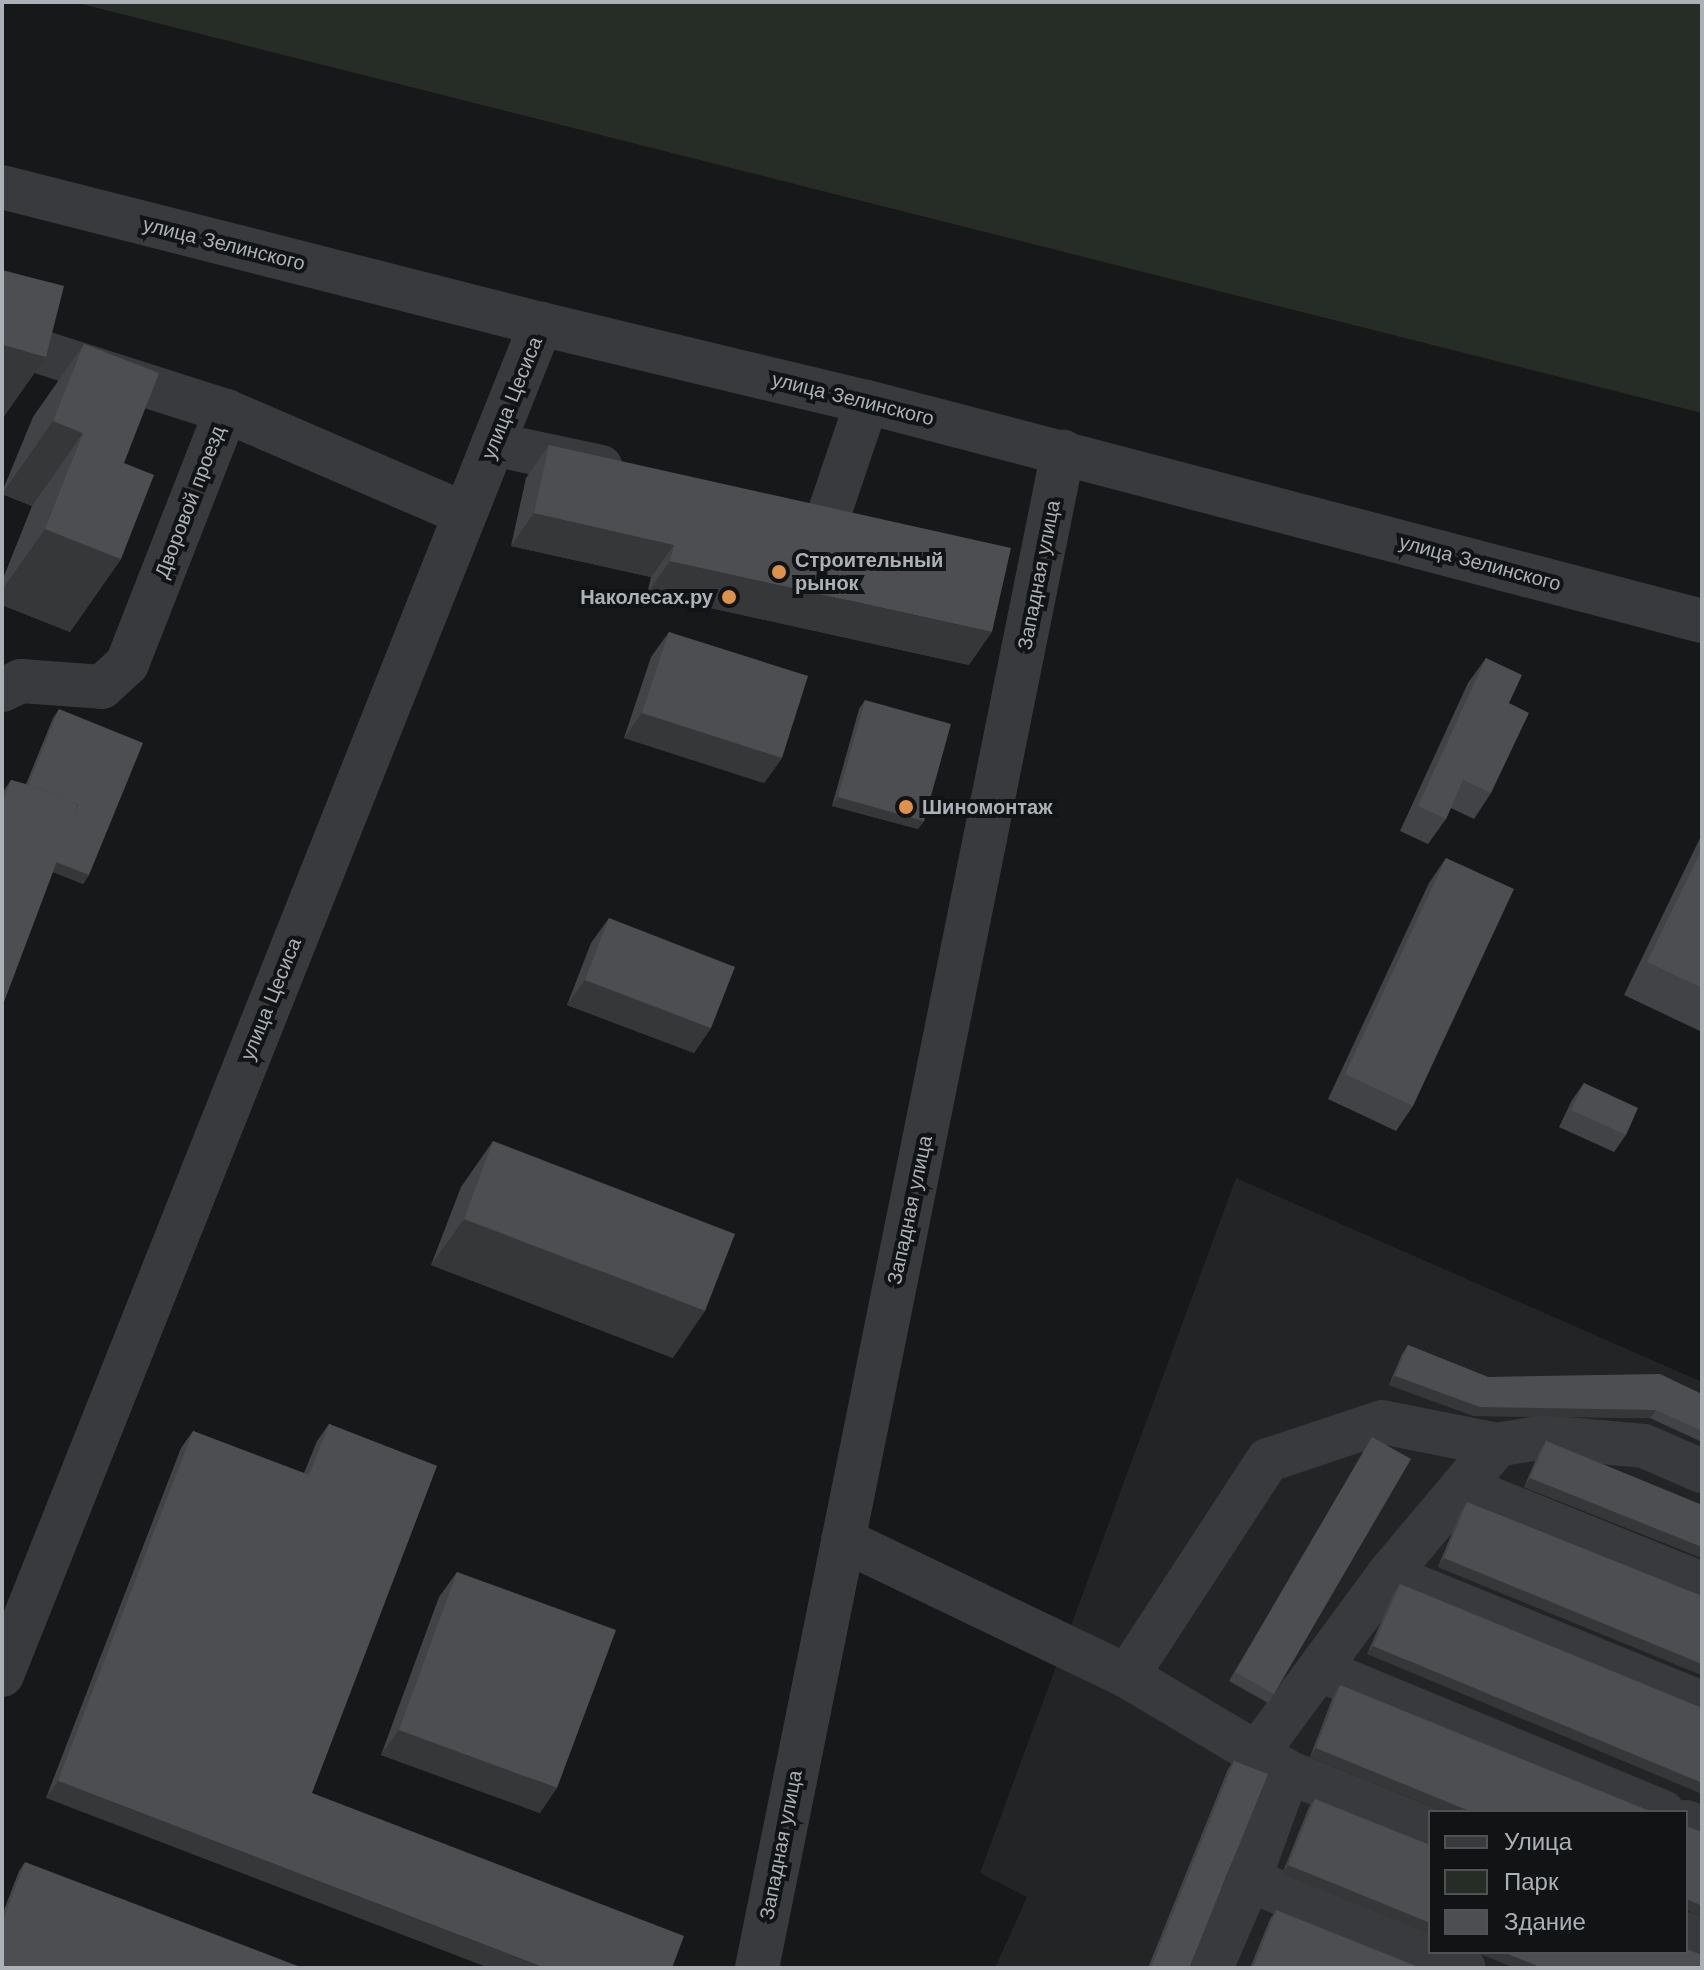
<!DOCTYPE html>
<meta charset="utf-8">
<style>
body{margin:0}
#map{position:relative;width:1704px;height:1970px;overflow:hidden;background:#171819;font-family:"Work Sans",sans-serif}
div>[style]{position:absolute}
.built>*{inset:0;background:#232426}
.green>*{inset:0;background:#262d26}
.minor>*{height:44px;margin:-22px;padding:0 22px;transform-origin:22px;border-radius:22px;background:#393a3d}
.wall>*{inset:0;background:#414346}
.shaded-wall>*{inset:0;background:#353739}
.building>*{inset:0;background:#4c4e51}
.dots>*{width:22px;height:22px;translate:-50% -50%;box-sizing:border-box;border:4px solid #121314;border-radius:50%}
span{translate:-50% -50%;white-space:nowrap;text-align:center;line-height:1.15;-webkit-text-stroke:8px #121314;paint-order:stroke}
.street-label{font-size:20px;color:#abb1b7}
.poi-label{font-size:20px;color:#abb1b7;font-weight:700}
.left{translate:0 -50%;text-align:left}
.right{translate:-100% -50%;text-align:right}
.frame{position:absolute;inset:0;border:4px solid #abb1b7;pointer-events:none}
.legend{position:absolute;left:1428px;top:1810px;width:260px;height:144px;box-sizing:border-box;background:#121314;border:2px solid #4f5255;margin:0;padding:10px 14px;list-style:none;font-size:24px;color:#abb1b7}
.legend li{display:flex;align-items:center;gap:16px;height:40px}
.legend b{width:40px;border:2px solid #4f5255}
</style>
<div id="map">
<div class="built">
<div style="clip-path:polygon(evenodd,1236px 1178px,1702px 1382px,1702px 1968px,995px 1968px,1027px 1897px,980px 1873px,1236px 1178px,1430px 1812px,1686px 1812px,1686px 1952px,1430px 1952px,1430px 1812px)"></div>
</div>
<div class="green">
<div style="clip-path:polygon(74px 2px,1702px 2px,1702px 413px)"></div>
</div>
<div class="minor">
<div style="left:2px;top:187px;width:556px;rotate:14.26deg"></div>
<div style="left:541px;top:324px;width:335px;rotate:13.5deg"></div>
<div style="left:867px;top:402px;width:863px;rotate:14.7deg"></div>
<div style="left:44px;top:353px;width:191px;rotate:17.7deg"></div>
<div style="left:493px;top:444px;width:110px;rotate:12deg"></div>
<div style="left:829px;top:514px;width:118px;rotate:-71.3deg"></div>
<div style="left:2px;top:690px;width:21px;rotate:-25deg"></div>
<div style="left:21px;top:681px;width:81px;rotate:4.2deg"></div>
<div style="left:102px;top:687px;width:34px;rotate:-43deg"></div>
<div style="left:127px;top:664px;width:272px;rotate:-68.6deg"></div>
<div style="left:226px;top:411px;width:260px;rotate:23.3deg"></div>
<div style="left:1462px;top:1487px;width:259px;rotate:22deg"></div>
<div style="left:843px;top:1540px;width:315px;rotate:25.6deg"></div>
<div style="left:1127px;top:1676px;width:187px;rotate:30.8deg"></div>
<div style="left:1288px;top:1772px;width:153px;rotate:22.2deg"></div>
<div style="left:1388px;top:1575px;width:339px;rotate:22.2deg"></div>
<div style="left:1320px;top:1670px;width:371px;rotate:22.5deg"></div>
<div style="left:2px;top:1675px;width:1455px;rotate:-68.25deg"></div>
<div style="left:1127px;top:1676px;width:258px;rotate:-56.9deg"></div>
<div style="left:1268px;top:1460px;width:120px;rotate:-18.4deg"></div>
<div style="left:1382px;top:1422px;width:117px;rotate:11.3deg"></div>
<div style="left:1257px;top:1753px;width:221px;rotate:-53.6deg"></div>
<div style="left:1388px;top:1575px;width:170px;rotate:-50deg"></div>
<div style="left:1497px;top:1445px;width:48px;rotate:-9.7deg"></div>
<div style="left:1544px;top:1437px;width:100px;rotate:5.1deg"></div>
<div style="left:1644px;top:1446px;width:63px;rotate:23.3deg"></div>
<div style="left:1686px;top:1822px;width:17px;rotate:21deg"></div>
<div style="left:1249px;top:1880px;width:232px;rotate:22.3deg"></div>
<div style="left:1686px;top:1934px;width:17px;rotate:24deg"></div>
<div style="left:757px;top:1968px;width:1547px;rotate:-78.59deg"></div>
<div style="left:1211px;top:1968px;width:96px;rotate:-66.6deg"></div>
<div style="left:1249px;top:1880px;width:115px;rotate:-70.1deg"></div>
</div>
<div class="wall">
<div style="clip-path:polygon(84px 344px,124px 463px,121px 559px,70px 632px,2px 605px,2px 581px,32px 506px,2px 494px,2px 492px,33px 417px)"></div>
<div style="clip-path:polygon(549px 445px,969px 665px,647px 594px,651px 577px,511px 546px,526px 478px)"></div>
<div style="clip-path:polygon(669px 632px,782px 758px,764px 783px,624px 738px,651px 657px)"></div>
<div style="clip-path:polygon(1486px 658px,1509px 703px,1491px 793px,1474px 819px,1451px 808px,1446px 819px,1428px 844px,1400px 831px,1468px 683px)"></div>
<div style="clip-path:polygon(865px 700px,924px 821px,918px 829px,832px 806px,859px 709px)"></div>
<div style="clip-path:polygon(59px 709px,89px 875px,83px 884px,53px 872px,2px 1007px,2px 793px,11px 780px,26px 784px,53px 718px)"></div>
<div style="clip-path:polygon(1702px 834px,1702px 1032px,1624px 995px)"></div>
<div style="clip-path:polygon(1446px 858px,1413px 1106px,1396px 1131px,1328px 1099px,1429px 883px)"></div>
<div style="clip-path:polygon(609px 918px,711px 1028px,694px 1053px,567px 1005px,591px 943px)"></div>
<div style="clip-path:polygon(1584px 1083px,1626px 1135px,1614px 1152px,1559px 1127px,1572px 1100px)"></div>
<div style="clip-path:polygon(493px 1141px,673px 1358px,431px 1265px,461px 1187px)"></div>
<div style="clip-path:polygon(1408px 1345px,1488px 1377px,1702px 1394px,1702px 1442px,1650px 1418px,1474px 1416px,1389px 1385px,1402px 1354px)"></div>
<div style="clip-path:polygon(329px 1424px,437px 1466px,46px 1798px,181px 1448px,193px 1431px,304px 1473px,317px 1441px)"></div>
<div style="clip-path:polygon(1372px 1437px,1274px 1694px,1268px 1703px,1229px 1681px)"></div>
<div style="clip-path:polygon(1546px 1441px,1702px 1505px,1702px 1558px,1524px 1487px,1540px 1450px)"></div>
<div style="clip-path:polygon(1467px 1502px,1702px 1596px,1702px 1675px,1438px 1567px,1461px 1511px)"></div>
<div style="clip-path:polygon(457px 1572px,540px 1813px,381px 1755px,439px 1597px)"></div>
<div style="clip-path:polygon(1400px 1584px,1702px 1708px,1367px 1654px,1394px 1592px)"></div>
<div style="clip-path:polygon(1340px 1685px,1652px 1812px,1445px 1812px,1310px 1757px,1334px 1694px)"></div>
<div style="clip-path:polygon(1234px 1761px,1189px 1968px,1148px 1968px,1228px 1769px)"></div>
<div style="clip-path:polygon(1315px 1799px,1430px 1845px,1282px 1874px,1309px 1807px)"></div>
<div style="clip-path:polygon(25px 1862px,2px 1968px,2px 1915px,19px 1871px)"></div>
<div style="clip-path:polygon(1276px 1910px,1421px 1968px,1250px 1968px,1270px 1919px)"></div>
</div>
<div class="shaded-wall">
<div style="clip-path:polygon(2px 345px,46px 357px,3px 418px,2px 418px)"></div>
<div style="clip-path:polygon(53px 421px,83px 433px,32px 506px,2px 494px)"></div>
<div style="clip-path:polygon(534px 513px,674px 545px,651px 577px,511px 546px)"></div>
<div style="clip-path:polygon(45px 529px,121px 559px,70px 632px,2px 605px,2px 590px)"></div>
<div style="clip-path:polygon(670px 561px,992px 632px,969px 665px,647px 594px)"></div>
<div style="clip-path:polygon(642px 713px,782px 758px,764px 783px,624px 738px)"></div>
<div style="clip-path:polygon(838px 797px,924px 821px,918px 829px,832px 806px)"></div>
<div style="clip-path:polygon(5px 841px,89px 875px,83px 884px,2px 851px)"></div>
<div style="clip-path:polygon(585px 980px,711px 1028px,694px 1053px,567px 1005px)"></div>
<div style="clip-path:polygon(464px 1219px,705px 1311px,673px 1358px,431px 1265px)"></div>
<div style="clip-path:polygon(1395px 1376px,1656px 1410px,1650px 1418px,1474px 1416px,1389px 1385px)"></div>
<div style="clip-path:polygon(1530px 1478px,1702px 1547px,1702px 1558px,1524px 1487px)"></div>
<div style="clip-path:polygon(1444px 1558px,1702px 1664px,1702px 1675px,1438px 1567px)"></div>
<div style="clip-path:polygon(1373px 1646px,1702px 1783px,1702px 1794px,1367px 1654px)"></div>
<div style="clip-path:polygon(399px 1730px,557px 1788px,540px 1813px,381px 1755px)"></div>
<div style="clip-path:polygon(1316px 1748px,1472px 1812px,1445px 1812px,1310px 1757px)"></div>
<div style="clip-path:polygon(58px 1781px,545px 1968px,489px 1968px,46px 1798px)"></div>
<div style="clip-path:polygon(1288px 1865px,1430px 1923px,1430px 1934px,1282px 1874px)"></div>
<div style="clip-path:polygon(1686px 1899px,1702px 1906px,1702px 1917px,1686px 1910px)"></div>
<div style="clip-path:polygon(1475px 1952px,1502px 1952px,1542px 1968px,1515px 1968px)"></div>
</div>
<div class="building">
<div style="clip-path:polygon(2px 270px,64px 286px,46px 357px,2px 345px)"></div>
<div style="clip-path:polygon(84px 344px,159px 373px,124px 463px,154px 475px,121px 559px,45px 529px,83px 433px,53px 421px)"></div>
<div style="clip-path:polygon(549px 445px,1011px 548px,992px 632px,670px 561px,674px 545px,534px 513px)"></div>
<div style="clip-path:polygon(669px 632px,808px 676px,782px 758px,642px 713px)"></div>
<div style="clip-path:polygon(1486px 658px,1522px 675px,1509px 703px,1529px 713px,1491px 793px,1463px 780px,1446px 819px,1418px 806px)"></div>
<div style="clip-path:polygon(865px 700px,951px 724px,924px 821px,838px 797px)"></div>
<div style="clip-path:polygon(59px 709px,143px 743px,89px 875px,56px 862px,78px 805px,42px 789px,28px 785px)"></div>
<div style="clip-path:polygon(11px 780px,42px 789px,78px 805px,2px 1007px,2px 804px)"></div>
<div style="clip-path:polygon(1702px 849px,1702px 988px,1647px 962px)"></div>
<div style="clip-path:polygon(1446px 858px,1514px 889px,1413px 1106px,1345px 1074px)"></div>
<div style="clip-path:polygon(609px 918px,735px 967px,711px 1028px,585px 980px)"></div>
<div style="clip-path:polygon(1584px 1083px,1638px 1108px,1626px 1135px,1571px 1110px)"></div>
<div style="clip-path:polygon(493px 1141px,735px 1234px,705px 1311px,464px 1219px)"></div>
<div style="clip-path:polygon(1408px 1345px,1488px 1377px,1660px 1374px,1702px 1394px,1702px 1431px,1656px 1410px,1480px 1407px,1395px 1376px)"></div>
<div style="clip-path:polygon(329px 1424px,437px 1466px,312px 1793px,684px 1936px,672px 1968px,545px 1968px,58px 1781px,193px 1431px,309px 1475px)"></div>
<div style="clip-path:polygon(1372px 1437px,1411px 1459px,1274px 1694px,1235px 1672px)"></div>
<div style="clip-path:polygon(1546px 1441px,1702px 1505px,1702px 1547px,1530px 1478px)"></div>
<div style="clip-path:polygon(1467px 1502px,1702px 1596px,1702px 1664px,1444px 1558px)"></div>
<div style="clip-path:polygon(457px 1572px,616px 1630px,557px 1788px,399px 1730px)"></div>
<div style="clip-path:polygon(1400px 1584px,1702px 1708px,1702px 1783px,1373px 1646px)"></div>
<div style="clip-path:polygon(1340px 1685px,1652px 1812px,1472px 1812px,1316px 1748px)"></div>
<div style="clip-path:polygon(1234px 1761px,1268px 1774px,1189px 1968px,1151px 1968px)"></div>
<div style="clip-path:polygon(1315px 1799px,1430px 1845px,1430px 1923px,1288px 1865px)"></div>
<div style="clip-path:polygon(1686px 1826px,1702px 1832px,1702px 1906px,1686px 1899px)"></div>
<div style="clip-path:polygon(25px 1862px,303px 1968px,2px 1968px,2px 1922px)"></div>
<div style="clip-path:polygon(1276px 1910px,1421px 1968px,1253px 1968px)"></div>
<div style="clip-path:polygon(1686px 1949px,1702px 1955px,1702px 1968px,1542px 1968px,1502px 1952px,1686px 1952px)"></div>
</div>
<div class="dots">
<div style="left:779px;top:572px;background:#dd914b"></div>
<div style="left:729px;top:597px;background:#dd914b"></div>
<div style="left:906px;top:807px;background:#dd914b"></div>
</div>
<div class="street-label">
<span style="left:224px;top:244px;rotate:14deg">улица Зелинского</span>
<span style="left:512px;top:398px;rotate:-68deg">улица Цесиса</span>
<span style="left:853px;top:399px;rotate:14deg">улица Зелинского</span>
<span style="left:190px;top:502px;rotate:-69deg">Дворовой проезд</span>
<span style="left:1480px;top:563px;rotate:15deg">улица Зелинского</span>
<span style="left:1039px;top:575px;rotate:-79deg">Западная улица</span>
<span style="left:271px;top:999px;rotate:-68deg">улица Цесиса</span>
<span style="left:910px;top:1210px;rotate:-78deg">Западная улица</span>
<span style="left:781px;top:1845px;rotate:-79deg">Западная улица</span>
</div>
<div class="poi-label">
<span class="left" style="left:795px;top:572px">Строительный<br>рынок</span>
<span class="right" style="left:713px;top:597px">Наколесах.ру</span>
<span class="left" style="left:922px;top:807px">Шиномонтаж</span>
</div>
<div class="frame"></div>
<ul class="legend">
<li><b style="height:10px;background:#393a3d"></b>Улица</li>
<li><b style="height:22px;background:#262d26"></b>Парк</li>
<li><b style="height:22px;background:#4c4e51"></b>Здание</li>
</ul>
</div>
